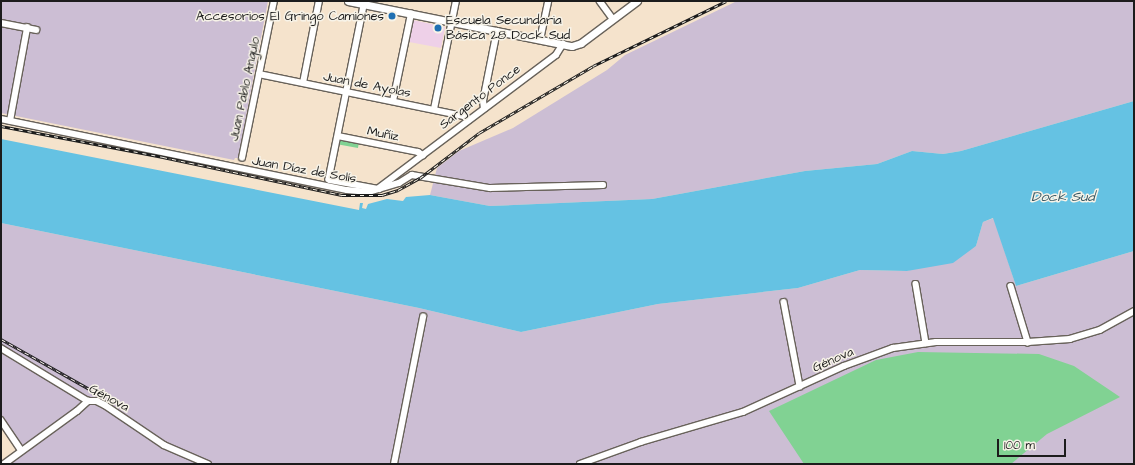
<!DOCTYPE html>
<meta charset="utf-8">
<style>
body{margin:0}
#map{position:relative;width:1135px;height:465px;overflow:hidden;background:#f5e3cc;font-family:"Architects Daughter",sans-serif}
div>[style]{position:absolute}
.built>*{inset:0;background:#eed0e8}
.industrial>*{inset:0;background:#ccbed4}
.green>*{inset:0;background:#81d293}
.water>*{inset:0;background:#65c2e3}
.roads{filter:drop-shadow(1px 0 #68625a) drop-shadow(-1px 0 #68625a) drop-shadow(0 1px #68625a) drop-shadow(0 -1px #68625a)}
.minor>*{height:5.5px;margin:-2.75px;padding:0 2.75px;transform-origin:2.75px;border-radius:2.75px;background:#fff}
.major>*{height:7px;margin:-3.5px;padding:0 3.5px;transform-origin:3.5px;border-radius:3.5px;background:#fff}
.rail>*{height:3px;margin-top:-1.5px;transform-origin:0;background:repeating-linear-gradient(90deg,#f7f3e8 0 4.5px,#1c1c1c 0 9px);box-sizing:border-box;border-block:1px solid #1c1c1c}
.dots>*{width:11px;height:11px;translate:-50% -50%;box-sizing:border-box;border:2px solid #f7f3e8;border-radius:50%}
span{translate:-50% -50%;white-space:nowrap;text-align:center;line-height:1.15;-webkit-text-stroke:3px #f7f3e8;paint-order:stroke}
.poi-label{font-size:13px;color:#1c1c1c}
.right{translate:-100% -50%;text-align:right}
.left{translate:0 -50%;text-align:left}
.street-label{font-size:13px;color:#1c1c1c}
.water-label{font-size:14px;color:#365662;font-style:italic}
.frame{position:absolute;inset:0;border:2px solid #1c1c1c;pointer-events:none}
.scale{position:absolute;left:997px;top:439px;width:69px;height:18px;box-sizing:border-box;border:2px solid #1c1c1c;border-top:0;padding-left:5px;font-size:12px;line-height:14px;white-space:nowrap;color:#1c1c1c;-webkit-text-stroke:3px #f7f3e8;paint-order:stroke}
</style>
<div id="map">
<div class="built">
<div style="clip-path:polygon(413px 20px,445px 27px,441px 48px,409px 42px)"></div>
</div>
<div class="industrial">
<div style="clip-path:polygon(1px 1px,268px 1px,238px 158px,235px 158px,234px 160px,1px 113px)"></div>
<div style="clip-path:polygon(737px 1px,1134px 1px,1134px 101px,961px 151px,943px 154px,912px 151px,877px 164px,805px 171px,652px 199px,490px 206px,430px 195px,437px 168px,459px 151px,513px 128px,607px 70px,625px 55px)"></div>
<div style="clip-path:polygon(994px 218px,1016px 286px,1134px 251px,1134px 464px,9px 464px,26px 451px,1px 414px,1px 223px,419px 308px,521px 332px,658px 304px,798px 288px,860px 270px,907px 271px,976px 246px,983px 222px)"></div>
</div>
<div class="green">
<div style="clip-path:polygon(338px 136px,359px 141px,358px 148px,336px 144px)"></div>
<div style="clip-path:polygon(918px 352px,1039px 354px,1074px 366px,1120px 397px,1047px 434px,1011px 464px,804px 464px,769px 411px,876px 360px)"></div>
</div>
<div class="water">
<div style="clip-path:polygon(1134px 101px,1134px 251px,1016px 286px,993px 218px,983px 222px,976px 246px,953px 263px,907px 271px,860px 270px,798px 288px,658px 304px,521px 332px,419px 308px,1px 223px,1px 139px,359px 210px,360px 203px,363px 203px,362px 208px,366px 209px,368px 204px,387px 199px,403px 201px,406px 197px,430px 195px,490px 206px,652px 199px,805px 171px,877px 164px,912px 151px,943px 154px,961px 151px)"></div>
</div>
<div class="roads">
<div class="minor">
<div style="left:365px;top:1px;width:182px;rotate:101.4deg"></div>
<div style="left:329px;top:179px;width:1px;rotate:45deg"></div>
<div style="left:330px;top:180px;width:50px;rotate:10.4deg"></div>
<div style="left:600px;top:1px;width:22px;rotate:54deg"></div>
<div style="left:1px;top:23px;width:36px;rotate:11deg"></div>
<div style="left:540px;top:40px;width:40px;rotate:-78deg"></div>
<div style="left:259px;top:74px;width:209px;rotate:11.6deg"></div>
<div style="left:464px;top:116px;width:6px;rotate:39deg"></div>
<div style="left:303px;top:83px;width:84px;rotate:-79deg"></div>
<div style="left:393px;top:101px;width:89px;rotate:-78.3deg"></div>
<div style="left:434px;top:109px;width:110px;rotate:-78.5deg"></div>
<div style="left:484px;top:109px;width:8px;rotate:-97deg"></div>
<div style="left:483px;top:101px;width:71px;rotate:-78.7deg"></div>
<div style="left:1px;top:119px;width:353px;rotate:11.6deg"></div>
<div style="left:347px;top:190px;width:22px;rotate:5deg"></div>
<div style="left:369px;top:192px;width:31px;rotate:-17deg"></div>
<div style="left:399px;top:183px;width:15px;rotate:-32deg"></div>
<div style="left:412px;top:175px;width:79px;rotate:9.5deg"></div>
<div style="left:490px;top:188px;width:113px;rotate:-1.5deg"></div>
<div style="left:10px;top:121px;width:95px;rotate:-79.6deg"></div>
<div style="left:338px;top:136px;width:82px;rotate:11.3deg"></div>
<div style="left:418px;top:152px;width:6px;rotate:31deg"></div>
<div style="left:242px;top:158px;width:160px;rotate:-78.5deg"></div>
<div style="left:379px;top:188px;width:221px;rotate:-36.9deg"></div>
<div style="left:556px;top:55px;width:13px;rotate:-58deg"></div>
<div style="left:916px;top:284px;width:60px;rotate:80.4deg"></div>
<div style="left:1011px;top:286px;width:59px;rotate:73.1deg"></div>
<div style="left:784px;top:302px;width:86px;rotate:79.2deg"></div>
<div style="left:1px;top:348px;width:102px;rotate:31.3deg"></div>
<div style="left:88px;top:401px;width:9px"></div>
<div style="left:97px;top:401px;width:9px;rotate:27deg"></div>
<div style="left:105px;top:405px;width:71px;rotate:34.1deg"></div>
<div style="left:164px;top:445px;width:48px;rotate:23.4deg"></div>
<div style="left:1px;top:420px;width:37px;rotate:56deg"></div>
<div style="left:4px;top:464px;width:90px;rotate:-36deg"></div>
<div style="left:77px;top:411px;width:15px;rotate:-42deg"></div>
<div style="left:394px;top:464px;width:150px;rotate:-78.8deg"></div>
<div style="left:580px;top:464px;width:65px;rotate:-19.8deg"></div>
<div style="left:641px;top:442px;width:106px;rotate:-16.4deg"></div>
<div style="left:743px;top:412px;width:111px;rotate:-24.5deg"></div>
<div style="left:844px;top:366px;width:52px;rotate:-20.2deg"></div>
<div style="left:893px;top:348px;width:43px;rotate:-7.9deg"></div>
<div style="left:936px;top:342px;width:92px"></div>
<div style="left:1028px;top:342px;width:42px;rotate:-4.1deg"></div>
<div style="left:1070px;top:339px;width:31px;rotate:-17deg"></div>
<div style="left:1100px;top:330px;width:39px;rotate:-29deg"></div>
</div>
<div class="major">
<div style="left:348px;top:1px;width:228px;rotate:11.4deg"></div>
<div style="left:572px;top:46px;width:9px;rotate:-18deg"></div>
<div style="left:581px;top:43px;width:70px;rotate:-36.9deg"></div>
</div>
</div>
<div class="rail">
<div style="left:1px;top:126px;width:165px;rotate:10.8deg"></div>
<div style="left:163px;top:157px;width:183px;rotate:12deg"></div>
<div style="left:342px;top:195px;width:40px"></div>
<div style="left:382px;top:195px;width:17px;rotate:-17deg"></div>
<div style="left:398px;top:190px;width:25px;rotate:-29deg"></div>
<div style="left:420px;top:178px;width:74px;rotate:-37.3deg"></div>
<div style="left:479px;top:133px;width:132px;rotate:-30.4deg"></div>
<div style="left:593px;top:66px;width:148px;rotate:-26deg"></div>
<div style="left:1px;top:339px;width:114px;rotate:29.5deg"></div>
</div>
<div class="dots">
<div style="left:392px;top:16px;background:#1f6fb2"></div>
<div style="left:438px;top:28px;background:#1f6fb2"></div>
</div>
<div class="poi-label">
<span class="right" style="left:384px;top:16px">Accesorios El Gringo Camiones</span>
<span class="left" style="left:446px;top:28px">Escuela Secundaria<br>Básica 28 Dock Sud</span>
</div>
<div class="street-label">
<span style="left:367px;top:85px;rotate:11deg">Juan de Ayolas</span>
<span style="left:245px;top:89px;rotate:-78deg">Juan Pablo Angulo</span>
<span style="left:480px;top:97px;rotate:-37deg">Sargento Ponce</span>
<span style="left:383px;top:134px;rotate:11deg">Muñiz</span>
<span style="left:304px;top:170px;rotate:10deg">Juan Díaz de Solís</span>
<span style="left:833px;top:360px;rotate:-24deg">Génova</span>
<span style="left:109px;top:398px;rotate:28deg">Génova</span>
</div>
<div class="water-label">
<span style="left:1063px;top:197px">Dock Sud</span>
</div>
<div class="frame"></div>
<div class="scale">100 m</div>
</div>
